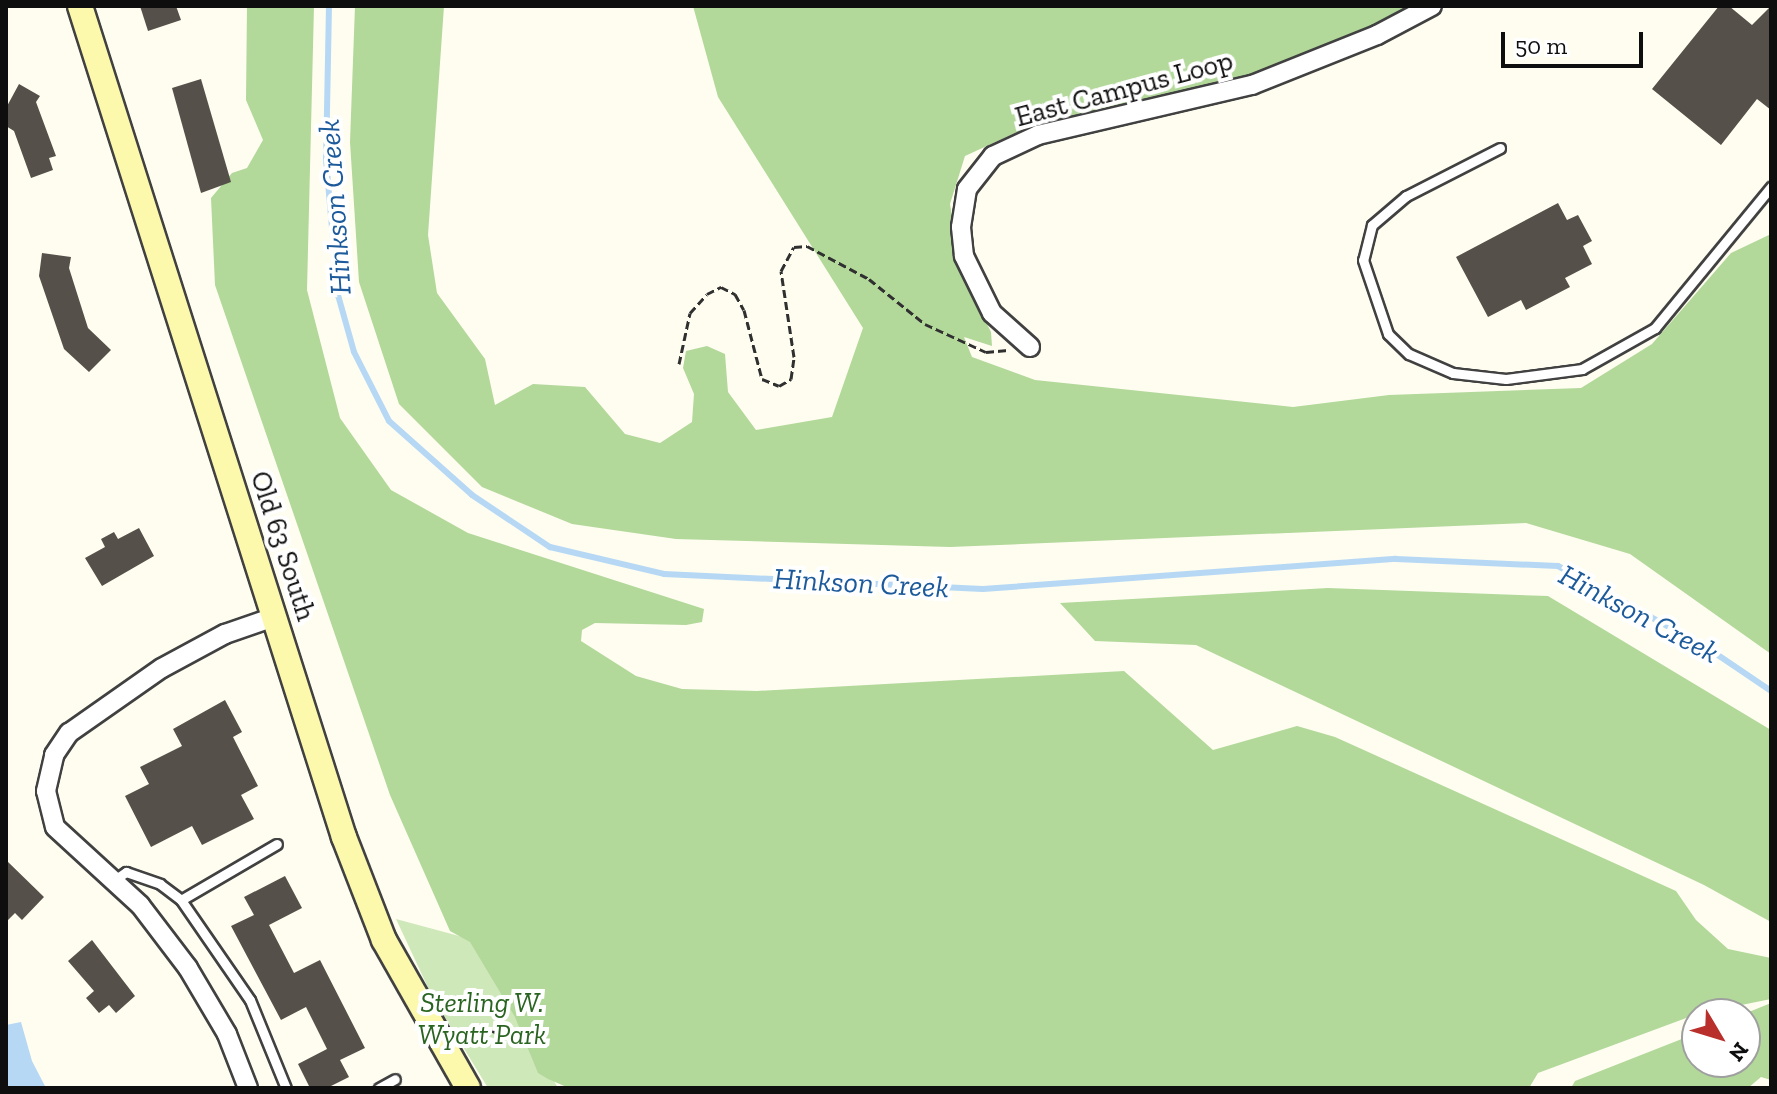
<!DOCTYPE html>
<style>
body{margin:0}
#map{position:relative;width:1777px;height:1094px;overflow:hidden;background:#fefdf0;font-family:"Zilla Slab",serif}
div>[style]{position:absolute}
.green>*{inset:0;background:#cfe8ba}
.forest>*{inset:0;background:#b2d89a}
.water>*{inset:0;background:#b6d8f4}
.stream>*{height:6px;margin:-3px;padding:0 3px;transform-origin:3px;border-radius:3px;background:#b6d8f4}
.building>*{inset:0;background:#56504b}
.path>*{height:3px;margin-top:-1.5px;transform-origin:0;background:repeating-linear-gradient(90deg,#303030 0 8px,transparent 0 12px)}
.roads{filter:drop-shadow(2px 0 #414141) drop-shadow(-2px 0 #414141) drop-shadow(0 2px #414141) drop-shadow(0 -2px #414141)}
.lane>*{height:9px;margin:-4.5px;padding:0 4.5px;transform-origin:4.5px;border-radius:4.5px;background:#fff}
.street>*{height:18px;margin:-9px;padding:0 9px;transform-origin:9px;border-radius:9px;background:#fff}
.secondary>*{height:24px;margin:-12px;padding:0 12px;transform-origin:12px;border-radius:12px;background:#fcf9ad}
span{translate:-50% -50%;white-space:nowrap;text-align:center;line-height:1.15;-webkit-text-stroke:8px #fff;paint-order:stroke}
.street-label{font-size:28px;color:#0e0e0e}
.park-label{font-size:28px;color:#2a6421;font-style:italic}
.water-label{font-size:30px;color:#1c5a9b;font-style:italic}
.frame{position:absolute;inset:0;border:8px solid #0e0e0e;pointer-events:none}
.north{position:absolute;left:1681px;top:998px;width:80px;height:80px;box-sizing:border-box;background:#fff;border:2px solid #9f9f9f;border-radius:50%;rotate:128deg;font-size:22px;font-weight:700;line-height:32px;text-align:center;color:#0e0e0e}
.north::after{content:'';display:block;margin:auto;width:28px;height:36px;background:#b92f2b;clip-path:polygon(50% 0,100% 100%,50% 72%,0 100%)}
.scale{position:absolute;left:1501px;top:32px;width:142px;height:36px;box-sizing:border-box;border:4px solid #0e0e0e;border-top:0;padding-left:10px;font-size:24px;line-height:28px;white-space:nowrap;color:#0e0e0e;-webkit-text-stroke:6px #fff;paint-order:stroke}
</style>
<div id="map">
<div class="green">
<div style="clip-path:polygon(396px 919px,474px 940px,558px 1088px,488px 1088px,432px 996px)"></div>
</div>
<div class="forest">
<div style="clip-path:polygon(247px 6px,314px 6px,307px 290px,340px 418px,391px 490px,468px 533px,704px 609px,702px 622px,686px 625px,595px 623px,582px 630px,581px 641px,636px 676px,682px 689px,757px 691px,1124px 671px,1213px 750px,1297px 726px,1335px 737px,1676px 891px,1696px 920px,1728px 949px,1771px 958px,1771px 999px,1697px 1014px,1538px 1073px,1529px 1088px,569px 1088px,548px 1079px,538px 1073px,515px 1017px,470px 942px,450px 931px,390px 795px,215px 285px,211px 198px,232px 173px,247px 168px,263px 140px,246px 100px)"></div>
<div style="clip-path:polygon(355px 6px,444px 6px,428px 235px,437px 293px,485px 359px,495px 405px,533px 384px,585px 387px,625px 434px,660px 443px,692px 422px,694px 394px,683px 368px,686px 351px,707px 346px,725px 354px,728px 392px,756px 430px,832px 417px,863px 328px,718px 97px,693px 6px,1415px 6px,1251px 79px,1028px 127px,965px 156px,950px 204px,961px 273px,991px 332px,992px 346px,964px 337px,972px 357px,1035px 380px,1293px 407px,1389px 395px,1581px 388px,1652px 344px,1731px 253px,1771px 234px,1771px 654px,1630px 554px,1526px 523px,950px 547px,676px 539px,572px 524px,482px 487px,399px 404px,359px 282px,350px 142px)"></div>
<div style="clip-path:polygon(1328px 588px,1548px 596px,1771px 730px,1771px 922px,1704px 885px,1196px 645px,1095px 641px,1060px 603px)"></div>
<div style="clip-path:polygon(1771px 1003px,1771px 1080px,1761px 1077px,1748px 1088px,1571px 1088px,1575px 1081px,1697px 1033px,1697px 1062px,1745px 1062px,1744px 1014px)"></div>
</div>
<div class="water">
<div style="clip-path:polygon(21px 1022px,32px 1061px,46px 1088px,6px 1088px,6px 1025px)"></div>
</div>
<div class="stream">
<div style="left:329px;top:6px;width:153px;rotate:91.1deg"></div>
<div style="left:326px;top:159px;width:137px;rotate:85deg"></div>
<div style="left:338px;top:295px;width:59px;rotate:74.3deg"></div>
<div style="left:354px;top:352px;width:77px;rotate:63.1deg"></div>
<div style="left:389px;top:421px;width:111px;rotate:41.7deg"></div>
<div style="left:472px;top:495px;width:94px;rotate:33.7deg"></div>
<div style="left:550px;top:547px;width:117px;rotate:13.3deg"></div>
<div style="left:664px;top:574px;width:319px;rotate:2.7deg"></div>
<div style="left:983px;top:589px;width:414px;rotate:-4.2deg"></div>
<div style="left:1396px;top:559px;width:162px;rotate:2.5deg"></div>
<div style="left:1558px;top:566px;width:172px;rotate:28.8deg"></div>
<div style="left:1709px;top:649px;width:75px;rotate:34.1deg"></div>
</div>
<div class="building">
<div style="clip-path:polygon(140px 6px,176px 6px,181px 20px,148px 31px)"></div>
<div style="clip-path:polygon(1719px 6px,1729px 6px,1752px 25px,1771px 6px,1771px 110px,1757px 99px,1721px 145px,1652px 89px)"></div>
<div style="clip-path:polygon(201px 79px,231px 182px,201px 193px,172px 88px)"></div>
<div style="clip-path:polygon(19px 84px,40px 96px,36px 102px,56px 156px,49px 158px,53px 170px,31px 178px,14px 131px,6px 126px,6px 108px)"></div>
<div style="clip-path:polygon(1558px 203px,1567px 220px,1578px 215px,1592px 241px,1583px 246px,1592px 264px,1565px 278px,1570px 287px,1526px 310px,1521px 300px,1488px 317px,1456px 257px)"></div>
<div style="clip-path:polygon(42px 253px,71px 257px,69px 268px,88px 328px,111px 350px,89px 372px,64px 349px,39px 276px)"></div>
<div style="clip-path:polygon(139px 528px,154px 556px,102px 586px,85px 558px,105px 547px,101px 539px,114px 532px,118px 539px)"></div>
<div style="clip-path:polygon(225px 700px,242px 732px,233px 737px,258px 786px,241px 795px,254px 819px,202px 845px,192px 826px,151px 847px,125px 796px,149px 784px,140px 767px,182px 746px,173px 729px)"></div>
<div style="clip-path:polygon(6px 860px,44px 897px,22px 920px,15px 913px,6px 922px)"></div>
<div style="clip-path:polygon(285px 876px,302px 908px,269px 925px,294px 973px,320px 960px,365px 1048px,340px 1060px,349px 1077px,327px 1088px,310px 1088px,298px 1064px,327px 1049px,306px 1007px,281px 1020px,231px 926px,254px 915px,244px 897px)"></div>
<div style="clip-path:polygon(92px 940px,135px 996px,116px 1013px,109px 1005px,99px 1013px,86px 998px,94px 991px,68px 961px)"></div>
</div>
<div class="path">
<div style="left:679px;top:364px;width:52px;rotate:-77.8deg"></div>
<div style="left:690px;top:313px;width:25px;rotate:-48deg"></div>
<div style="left:707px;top:294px;width:16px;rotate:-27deg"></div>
<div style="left:721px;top:287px;width:16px;rotate:27deg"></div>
<div style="left:735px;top:294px;width:18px;rotate:61deg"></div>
<div style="left:744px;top:310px;width:71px;rotate:75.4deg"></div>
<div style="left:762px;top:379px;width:18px;rotate:22deg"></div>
<div style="left:779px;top:386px;width:14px;rotate:-30deg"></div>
<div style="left:791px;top:379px;width:22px;rotate:-82deg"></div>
<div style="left:794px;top:357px;width:87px;rotate:-98.6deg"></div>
<div style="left:781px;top:271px;width:27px;rotate:-62deg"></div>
<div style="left:794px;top:247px;width:13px;rotate:-4deg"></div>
<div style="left:807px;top:246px;width:70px;rotate:28deg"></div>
<div style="left:869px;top:279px;width:72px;rotate:38.8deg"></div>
<div style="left:925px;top:324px;width:67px;rotate:24.7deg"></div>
<div style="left:986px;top:352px;width:22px;rotate:-5deg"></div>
<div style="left:481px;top:1026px;width:30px;rotate:23deg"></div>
</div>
<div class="roads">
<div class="lane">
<div style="left:1500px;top:148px;width:106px;rotate:152.9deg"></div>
<div style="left:1406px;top:196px;width:45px;rotate:139.5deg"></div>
<div style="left:1372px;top:225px;width:36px;rotate:104deg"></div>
<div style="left:1363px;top:260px;width:78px;rotate:71.3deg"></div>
<div style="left:1388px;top:334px;width:29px;rotate:44deg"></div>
<div style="left:1409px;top:354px;width:48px;rotate:23.4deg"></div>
<div style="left:1453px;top:373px;width:53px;rotate:6.5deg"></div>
<div style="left:1506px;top:379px;width:77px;rotate:-7.5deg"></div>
<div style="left:1582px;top:369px;width:84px;rotate:-29.3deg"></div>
<div style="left:1655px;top:328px;width:183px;rotate:-50.6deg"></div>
<div style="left:113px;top:881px;width:16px;rotate:-35deg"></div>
<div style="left:126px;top:872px;width:36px;rotate:19deg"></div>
<div style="left:160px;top:884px;width:26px;rotate:37deg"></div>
<div style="left:181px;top:900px;width:121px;rotate:55.4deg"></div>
<div style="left:250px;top:1000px;width:95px;rotate:67.8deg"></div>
<div style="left:181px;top:900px;width:111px;rotate:-30.3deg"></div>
<div style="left:379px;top:1088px;width:18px;rotate:-29deg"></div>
</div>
<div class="street">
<div style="left:1030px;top:347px;width:51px;rotate:-138.2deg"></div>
<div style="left:992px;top:313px;width:64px;rotate:-116.2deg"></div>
<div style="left:964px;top:256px;width:29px;rotate:-96deg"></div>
<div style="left:961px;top:227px;width:38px;rotate:-81deg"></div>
<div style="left:967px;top:189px;width:42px;rotate:-51.8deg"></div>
<div style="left:993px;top:156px;width:50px;rotate:-25deg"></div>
<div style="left:1038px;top:135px;width:220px;rotate:-13.2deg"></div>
<div style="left:1252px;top:85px;width:135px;rotate:-21.8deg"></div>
<div style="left:1377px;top:35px;width:62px;rotate:-27.8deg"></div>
<div style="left:248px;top:1088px;width:58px;rotate:-111.3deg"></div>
<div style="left:227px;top:1034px;width:77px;rotate:-120.6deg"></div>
<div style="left:188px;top:968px;width:79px;rotate:-127.3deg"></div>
<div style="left:140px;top:905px;width:115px;rotate:-137.5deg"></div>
<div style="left:55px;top:827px;width:37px;rotate:-104deg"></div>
<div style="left:46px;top:791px;width:37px;rotate:-77deg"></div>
<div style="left:54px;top:755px;width:27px;rotate:-56deg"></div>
<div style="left:69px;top:733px;width:113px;rotate:-35deg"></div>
<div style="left:162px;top:668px;width:72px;rotate:-28.4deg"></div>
<div style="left:225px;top:634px;width:52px;rotate:-19.1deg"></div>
</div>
<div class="secondary">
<div style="left:80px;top:6px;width:872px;rotate:72.38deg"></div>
<div style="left:344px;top:837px;width:110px;rotate:68.8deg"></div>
<div style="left:384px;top:940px;width:170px;rotate:60.4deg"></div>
</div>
</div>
<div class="street-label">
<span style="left:1124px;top:89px;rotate:-15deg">East Campus Loop</span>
<span style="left:283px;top:546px;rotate:72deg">Old 63 South</span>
</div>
<div class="park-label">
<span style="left:482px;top:1019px">Sterling W.<br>Wyatt Park</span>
</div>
<div class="water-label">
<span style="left:335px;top:207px;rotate:-94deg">Hinkson Creek</span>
<span style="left:861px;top:583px;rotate:3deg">Hinkson Creek</span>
<span style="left:1639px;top:614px;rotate:28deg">Hinkson Creek</span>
</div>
<div class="frame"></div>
<div class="north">N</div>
<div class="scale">50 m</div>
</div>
